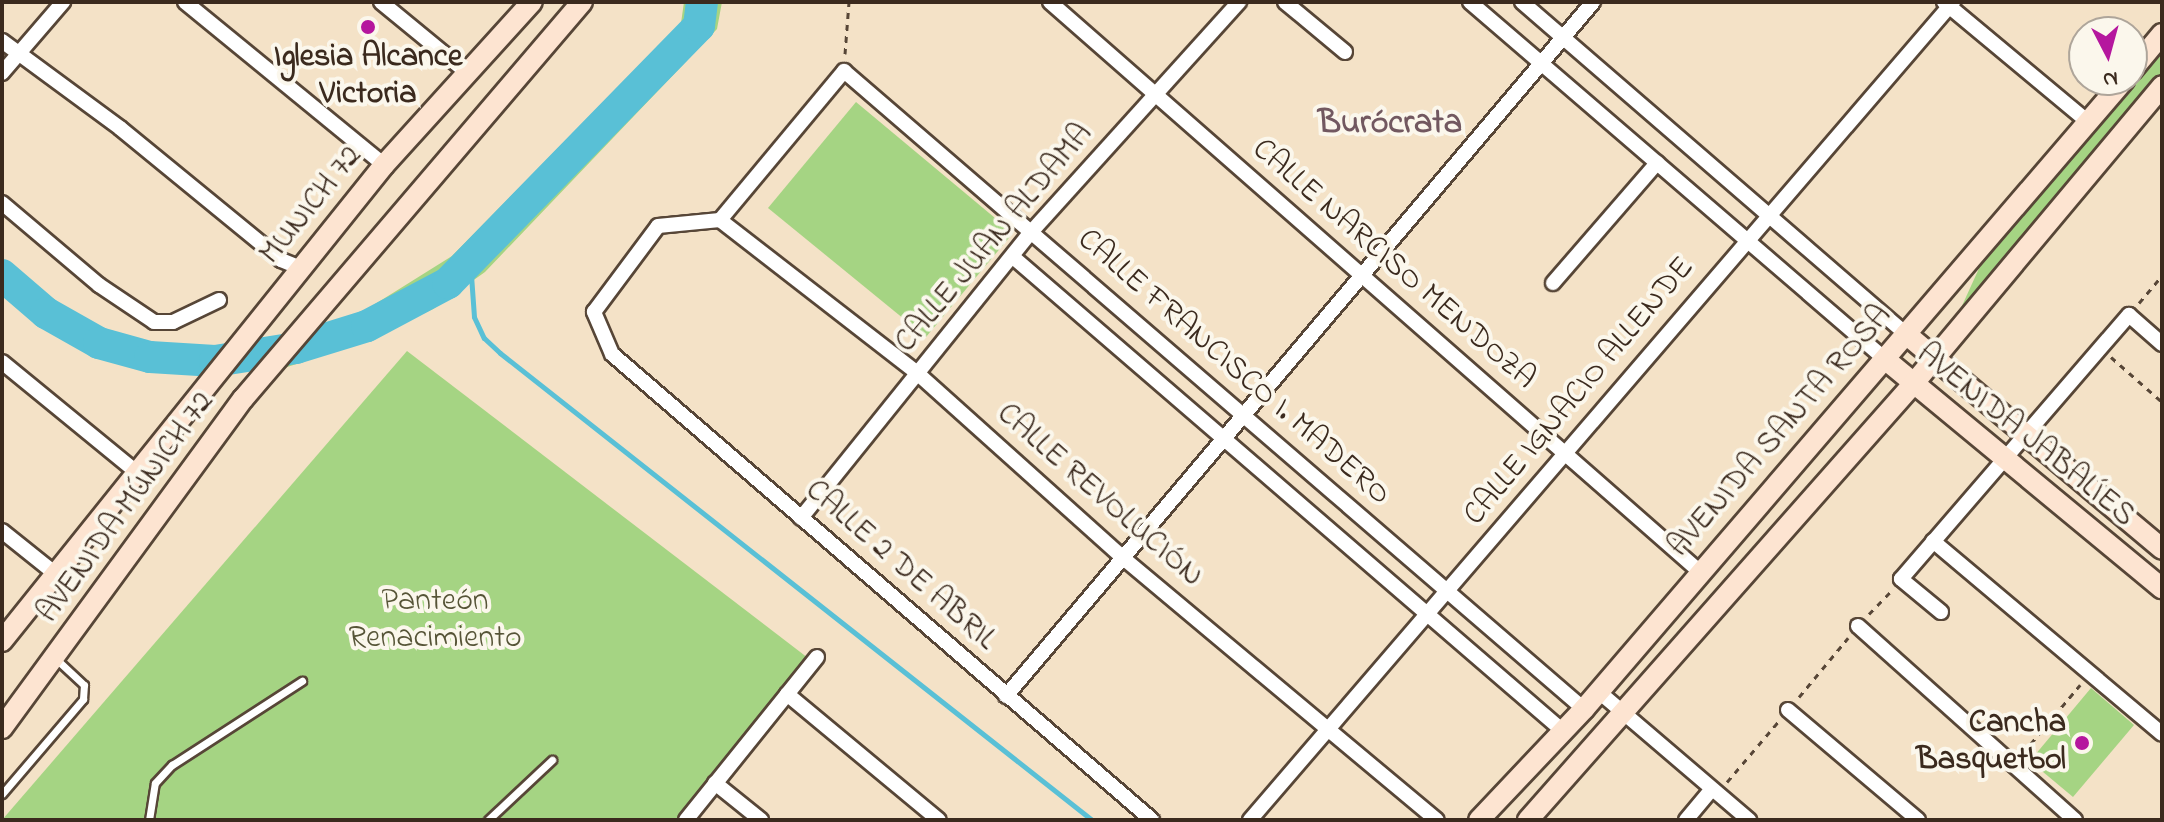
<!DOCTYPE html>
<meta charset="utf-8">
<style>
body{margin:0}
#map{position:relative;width:2164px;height:822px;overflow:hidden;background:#f4e2c7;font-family:"Indie Flower",sans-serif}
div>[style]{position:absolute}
.green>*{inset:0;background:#a5d483}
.stream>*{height:5px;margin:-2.5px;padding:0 2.5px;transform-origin:2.5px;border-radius:2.5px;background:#59c0d6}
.river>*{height:32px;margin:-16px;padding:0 16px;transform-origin:16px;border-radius:16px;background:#59c0d6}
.path>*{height:3px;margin-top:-1.5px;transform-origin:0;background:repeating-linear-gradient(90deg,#574637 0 6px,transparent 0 12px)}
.roads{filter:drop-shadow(2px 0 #574637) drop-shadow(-2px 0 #574637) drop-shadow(0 2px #574637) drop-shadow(0 -2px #574637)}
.lane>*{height:7px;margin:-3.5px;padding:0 3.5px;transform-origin:3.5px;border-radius:3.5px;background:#fff}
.street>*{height:14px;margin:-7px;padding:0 7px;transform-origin:7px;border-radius:7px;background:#fff}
.secondary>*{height:20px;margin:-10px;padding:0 10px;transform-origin:10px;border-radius:10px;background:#fde4d1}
.dots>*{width:22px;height:22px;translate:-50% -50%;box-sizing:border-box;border:4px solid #fbf7ec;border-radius:50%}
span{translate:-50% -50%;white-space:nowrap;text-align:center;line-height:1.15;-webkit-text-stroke:8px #fbf7ec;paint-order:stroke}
.poi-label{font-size:32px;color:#3b2a1e;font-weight:700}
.right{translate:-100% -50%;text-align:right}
.street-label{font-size:32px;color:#3b2a1e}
.park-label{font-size:32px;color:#565437}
.neighbourhood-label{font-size:34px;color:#725860;font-weight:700}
.frame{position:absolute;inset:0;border:4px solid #3b2a1e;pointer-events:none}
.north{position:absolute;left:2068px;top:16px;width:80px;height:80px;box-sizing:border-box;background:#fbf7ec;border:2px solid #aea59a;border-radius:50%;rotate:174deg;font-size:22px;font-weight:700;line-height:32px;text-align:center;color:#3b2a1e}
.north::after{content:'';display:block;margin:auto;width:28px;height:36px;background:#b5179e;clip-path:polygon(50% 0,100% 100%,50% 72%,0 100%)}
</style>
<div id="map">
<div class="green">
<div style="clip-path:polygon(684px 2px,722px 2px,717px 29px,485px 272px,433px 309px,359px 344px,284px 368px,215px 361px,284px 334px,356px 316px,452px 256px,681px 23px)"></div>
<div style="clip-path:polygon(2162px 35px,2162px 86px,1941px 352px,1991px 242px)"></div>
<div style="clip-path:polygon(856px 102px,1013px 233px,926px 337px,768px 208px)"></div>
<div style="clip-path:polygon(407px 351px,808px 658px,678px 820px,2px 820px)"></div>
<div style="clip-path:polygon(2091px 688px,2134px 725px,2073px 797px,2030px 761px)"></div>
</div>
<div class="stream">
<div style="left:470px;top:261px;width:56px;rotate:85.9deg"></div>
<div style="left:474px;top:317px;width:23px;rotate:65deg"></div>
<div style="left:484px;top:338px;width:22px;rotate:43deg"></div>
<div style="left:500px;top:353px;width:754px;rotate:38.27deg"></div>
</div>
<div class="river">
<div style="left:2px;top:275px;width:58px;rotate:40.8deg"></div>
<div style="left:46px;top:313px;width:61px;rotate:29.5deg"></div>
<div style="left:99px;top:343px;width:53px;rotate:15.4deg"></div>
<div style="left:150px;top:357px;width:65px;rotate:3.5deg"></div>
<div style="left:215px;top:361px;width:82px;rotate:-9.1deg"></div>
<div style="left:296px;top:348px;width:74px;rotate:-17.2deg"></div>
<div style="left:367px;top:326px;width:92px;rotate:-28deg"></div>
<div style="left:448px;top:283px;width:359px;rotate:-45.7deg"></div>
<div style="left:699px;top:26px;width:24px;rotate:-83deg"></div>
</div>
<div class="path">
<div style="left:845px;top:54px;width:52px;rotate:-85.6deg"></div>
<div style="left:2139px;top:303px;width:35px;rotate:-50deg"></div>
<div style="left:2111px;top:357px;width:68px;rotate:41.4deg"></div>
<div style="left:1869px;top:614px;width:32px;rotate:-46deg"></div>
<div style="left:1799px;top:697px;width:77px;rotate:-50.3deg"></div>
<div style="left:2023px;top:753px;width:89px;rotate:-50deg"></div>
<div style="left:1727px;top:782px;width:80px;rotate:-49.6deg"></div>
</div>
<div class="roads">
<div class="lane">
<div style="left:2px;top:794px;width:125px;rotate:-49.5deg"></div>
<div style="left:83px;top:699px;width:14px;rotate:-86deg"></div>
<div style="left:84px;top:685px;width:38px;rotate:-137deg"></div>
<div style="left:149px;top:820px;width:37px;rotate:-81deg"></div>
<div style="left:155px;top:783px;width:25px;rotate:-47deg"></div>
<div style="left:172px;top:765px;width:155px;rotate:-32.9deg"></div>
<div style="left:488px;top:820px;width:88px;rotate:-43.2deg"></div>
</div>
<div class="street">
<div style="left:185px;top:2px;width:257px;rotate:39.3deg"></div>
<div style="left:381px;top:2px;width:109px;rotate:39.4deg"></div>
<div style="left:1050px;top:2px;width:863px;rotate:41.24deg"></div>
<div style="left:1285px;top:2px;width:78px;rotate:39.8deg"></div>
<div style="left:1470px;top:2px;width:549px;rotate:40.71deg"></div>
<div style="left:1522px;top:2px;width:508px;rotate:40.85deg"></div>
<div style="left:1944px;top:2px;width:187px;rotate:39.8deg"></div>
<div style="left:2px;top:41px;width:147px;rotate:36.4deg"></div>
<div style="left:120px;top:128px;width:208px;rotate:39.3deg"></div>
<div style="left:281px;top:260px;width:22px;rotate:22deg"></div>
<div style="left:2px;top:73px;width:94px;rotate:-49.3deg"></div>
<div style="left:2px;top:203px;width:127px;rotate:40.2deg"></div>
<div style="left:99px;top:285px;width:66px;rotate:33.9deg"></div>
<div style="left:154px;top:322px;width:19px"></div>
<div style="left:173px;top:322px;width:51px;rotate:-25.6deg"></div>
<div style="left:720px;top:220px;width:249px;rotate:37.8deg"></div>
<div style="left:917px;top:373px;width:275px;rotate:41.9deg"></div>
<div style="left:1122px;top:557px;width:410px;rotate:39.9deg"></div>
<div style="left:1013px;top:257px;width:726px;rotate:40.76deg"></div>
<div style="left:1553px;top:283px;width:159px;rotate:-49.1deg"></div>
<div style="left:2px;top:362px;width:177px;rotate:39.3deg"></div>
<div style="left:801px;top:518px;width:368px;rotate:-51.2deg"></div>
<div style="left:1032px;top:231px;width:309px;rotate:-47.9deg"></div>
<div style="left:2px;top:531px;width:70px;rotate:38.7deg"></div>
<div style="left:1933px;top:541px;width:299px;rotate:40.1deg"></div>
<div style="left:1941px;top:612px;width:52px;rotate:-140.5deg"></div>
<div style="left:1901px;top:579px;width:349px;rotate:-49.2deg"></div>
<div style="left:2129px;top:315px;width:44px;rotate:41.3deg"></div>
<div style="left:1858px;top:626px;width:291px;rotate:41.8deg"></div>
<div style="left:1598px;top:691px;width:199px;rotate:40.5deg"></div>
<div style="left:787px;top:694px;width:197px;rotate:39.7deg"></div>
<div style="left:1006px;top:696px;width:909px;rotate:-49.77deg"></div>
<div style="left:1788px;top:710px;width:170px;rotate:40.2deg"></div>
<div style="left:715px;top:783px;width:59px;rotate:38.8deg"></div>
<div style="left:686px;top:820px;width:209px;rotate:-51.2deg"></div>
<div style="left:1152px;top:820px;width:713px;rotate:-139.21deg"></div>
<div style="left:612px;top:354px;width:46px;rotate:-113.2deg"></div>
<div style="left:594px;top:312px;width:107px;rotate:-53.3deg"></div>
<div style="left:658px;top:226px;width:62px;rotate:-5.5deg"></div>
<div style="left:720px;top:220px;width:194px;rotate:-50.2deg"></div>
<div style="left:844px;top:71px;width:977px;rotate:40.77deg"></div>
<div style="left:1250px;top:820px;width:1079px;rotate:-49.32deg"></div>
<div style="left:1686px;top:820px;width:40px;rotate:-50deg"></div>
</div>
<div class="secondary">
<div style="left:2132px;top:70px;width:47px;rotate:-50.2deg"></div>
<div style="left:1906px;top:334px;width:334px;rotate:40deg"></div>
<div style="left:1886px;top:360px;width:358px;rotate:39.6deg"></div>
<div style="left:2px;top:641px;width:610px;rotate:-51.25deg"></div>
<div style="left:384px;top:165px;width:220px;rotate:-47.8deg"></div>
<div style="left:2px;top:728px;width:408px;rotate:-53.8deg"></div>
<div style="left:243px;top:399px;width:522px;rotate:-49.51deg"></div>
<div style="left:1479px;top:820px;width:153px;rotate:-46.6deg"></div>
<div style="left:1584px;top:709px;width:829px;rotate:-49.35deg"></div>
<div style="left:1528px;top:820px;width:583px;rotate:-48.55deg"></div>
<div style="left:1914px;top:383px;width:387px;rotate:-50.1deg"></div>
</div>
</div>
<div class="dots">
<div style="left:368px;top:27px;background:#b5179e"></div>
<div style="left:2082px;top:743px;background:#b5179e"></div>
</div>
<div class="poi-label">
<span style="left:368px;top:77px">Iglesia Alcance<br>Victoria</span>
<span class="right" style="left:2066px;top:743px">Cancha<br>Basquetbol</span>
</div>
<div class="street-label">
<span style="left:312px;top:206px;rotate:-51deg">MUNICH 72</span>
<span style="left:995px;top:239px;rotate:-50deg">CALLE JUAN ALDAMA</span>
<span style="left:1393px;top:265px;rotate:41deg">CALLE NARCISO MENDOZA</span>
<span style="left:1233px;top:368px;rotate:41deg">CALLE FRANCISCO I. MADERO</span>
<span style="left:1580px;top:392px;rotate:-50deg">CALLE IGNACIO ALLENDE</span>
<span style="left:1781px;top:432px;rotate:-49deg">AVENIDA SANTA ROSA</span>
<span style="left:2025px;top:436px;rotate:39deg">AVENIDA JABALÍES</span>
<span style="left:1099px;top:496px;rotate:41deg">CALLE REVOLUCIÓN</span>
<span style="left:127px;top:508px;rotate:-54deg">AVENIDA MÚNICH 72</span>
<span style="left:900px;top:566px;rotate:41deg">CALLE 2 DE ABRIL</span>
</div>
<div class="park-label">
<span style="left:435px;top:621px">Panteón<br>Renacimiento</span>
</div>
<div class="neighbourhood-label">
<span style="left:1390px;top:125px">Burócrata</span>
</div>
<div class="frame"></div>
<div class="north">N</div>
</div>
